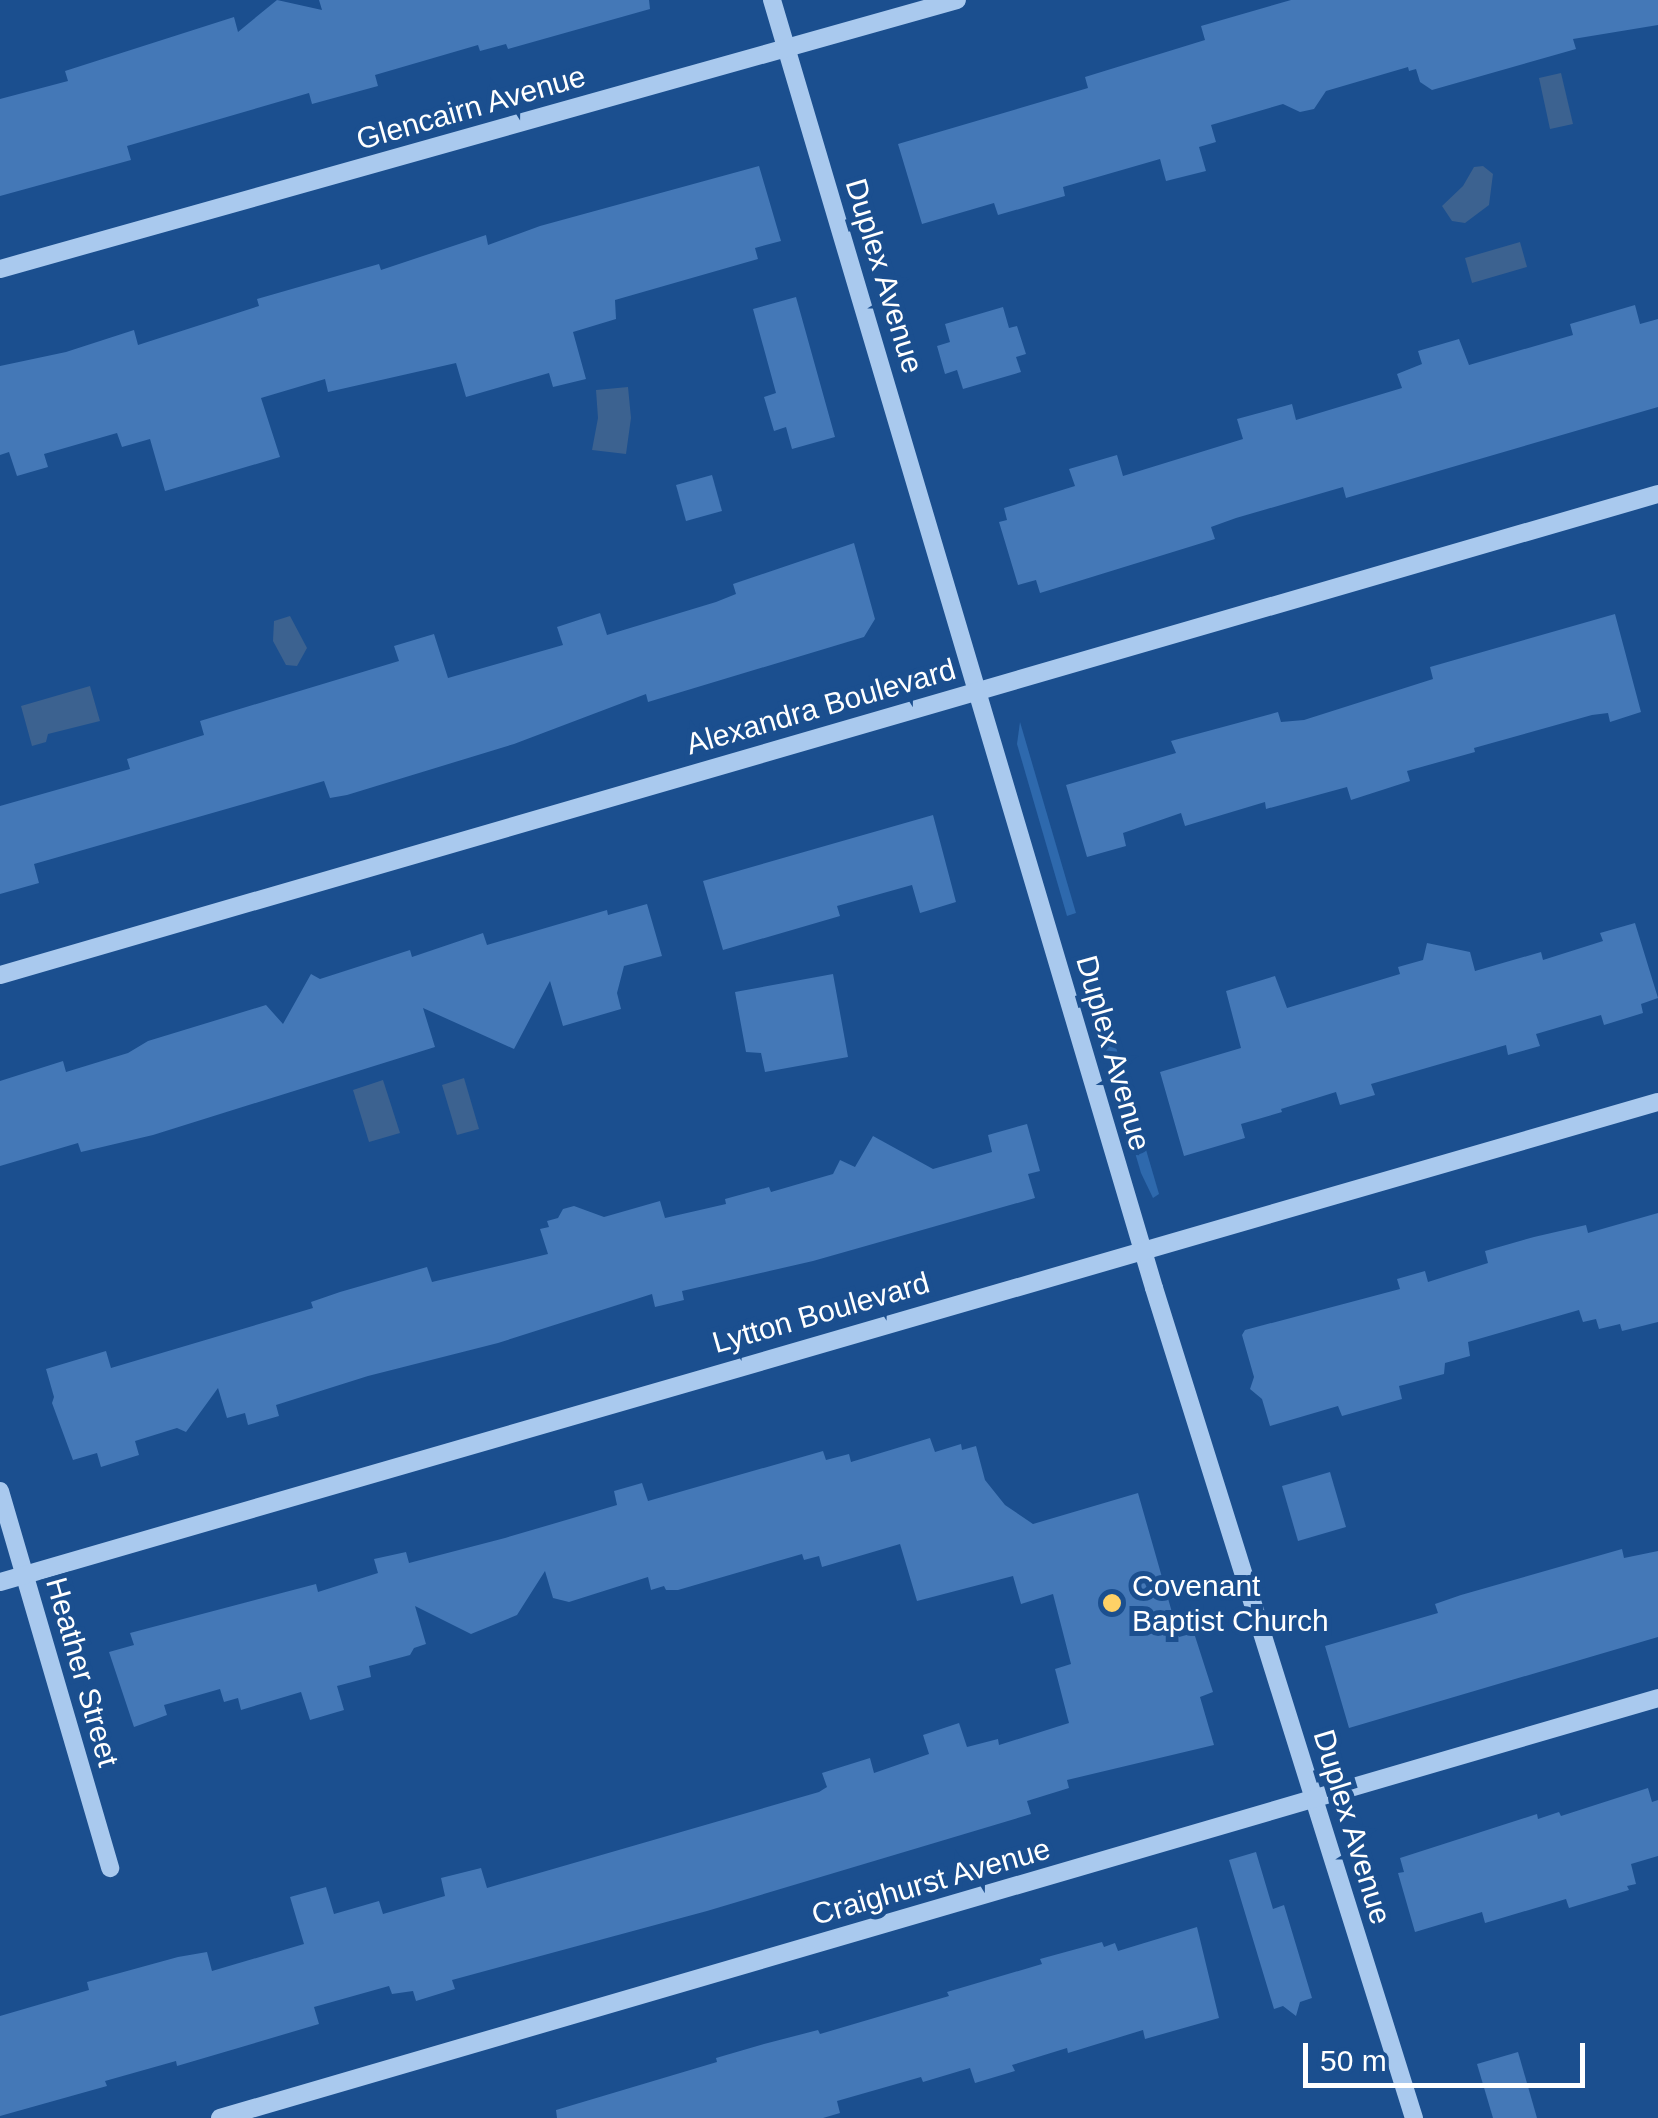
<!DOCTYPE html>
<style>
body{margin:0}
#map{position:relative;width:1658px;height:2118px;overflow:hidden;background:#1b4f8f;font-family:Helvetica,sans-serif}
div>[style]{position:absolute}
.green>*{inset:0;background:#2e69ad}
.water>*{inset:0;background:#3c6290}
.building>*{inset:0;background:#4478b7}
.minor>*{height:18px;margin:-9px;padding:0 9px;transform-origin:9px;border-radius:9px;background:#a9c9ee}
.dots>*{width:28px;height:28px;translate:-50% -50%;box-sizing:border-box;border:5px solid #1b4f8f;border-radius:50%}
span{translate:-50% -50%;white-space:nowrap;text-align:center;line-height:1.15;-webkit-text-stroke:10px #1b4f8f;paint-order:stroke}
.street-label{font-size:30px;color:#fff}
.poi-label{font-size:30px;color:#fff}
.left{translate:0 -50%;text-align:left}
.scale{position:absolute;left:1303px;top:2043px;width:282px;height:45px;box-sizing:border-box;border:5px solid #fff;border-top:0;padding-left:12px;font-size:30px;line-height:35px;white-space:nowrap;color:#fff;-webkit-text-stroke:8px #1b4f8f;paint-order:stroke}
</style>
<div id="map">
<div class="green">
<div style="clip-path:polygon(1020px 722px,1076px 913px,1067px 916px,1017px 744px)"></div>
<div style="clip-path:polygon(1098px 986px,1159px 1194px,1153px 1198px,1141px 1173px,1087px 989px)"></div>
</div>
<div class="water">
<div style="clip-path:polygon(1561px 73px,1573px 124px,1550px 129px,1539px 78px)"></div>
<div style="clip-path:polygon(1483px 166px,1493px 174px,1489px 205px,1465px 223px,1452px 221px,1442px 206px,1463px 186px,1474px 167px)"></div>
<div style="clip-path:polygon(1520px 242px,1527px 267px,1472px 283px,1465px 258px)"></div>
<div style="clip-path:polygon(628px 387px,631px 418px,626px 454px,592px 450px,598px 418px,596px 390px)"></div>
<div style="clip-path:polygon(290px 616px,307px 648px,297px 666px,286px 665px,273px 641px,274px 621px)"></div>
<div style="clip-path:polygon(90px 686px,100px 721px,48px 734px,46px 742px,32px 746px,21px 706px)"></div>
<div style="clip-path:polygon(464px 1078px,479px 1129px,457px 1135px,442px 1085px)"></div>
<div style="clip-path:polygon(383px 1080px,400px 1133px,369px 1142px,353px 1090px)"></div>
</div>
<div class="building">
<div style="clip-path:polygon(277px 0,322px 10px,319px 0,649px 0,650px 9px,508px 49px,506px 44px,480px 51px,478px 45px,375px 75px,378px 86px,312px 104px,309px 93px,127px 146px,131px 160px,0 196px,0 99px,68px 81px,65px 71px,234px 17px,238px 32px)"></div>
<div style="clip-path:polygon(1291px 0,1658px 0,1658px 25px,1573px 39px,1576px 49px,1432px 90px,1420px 82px,1416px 69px,1409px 71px,1408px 67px,1326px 91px,1314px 109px,1300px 112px,1283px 104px,1211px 125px,1216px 142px,1199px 147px,1206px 171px,1166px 181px,1160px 159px,1063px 187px,1065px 196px,998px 215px,994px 203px,922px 224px,898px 144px,1088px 88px,1085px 77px,1205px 40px,1201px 26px)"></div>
<div style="clip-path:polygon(759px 166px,781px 241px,755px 248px,758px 259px,615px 300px,616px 319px,573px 332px,586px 379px,553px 387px,549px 373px,466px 397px,456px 363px,328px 392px,325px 379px,261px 398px,280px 457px,165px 491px,150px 439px,122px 447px,117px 433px,44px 454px,48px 467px,17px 476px,9px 452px,0 455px,0 366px,66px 352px,134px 330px,138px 345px,259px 306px,257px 299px,379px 264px,381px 270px,486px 235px,488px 245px,540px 226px)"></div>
<div style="clip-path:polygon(796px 297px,835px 437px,792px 449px,786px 427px,774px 431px,764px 397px,776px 393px,753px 309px)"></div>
<div style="clip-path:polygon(1635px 305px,1640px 324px,1658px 319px,1658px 407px,1346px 498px,1343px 487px,1236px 518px,1211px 527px,1215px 539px,1040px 593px,1036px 580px,1018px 585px,999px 522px,1007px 520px,1004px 508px,1075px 486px,1069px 469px,1117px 455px,1123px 476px,1243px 439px,1237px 419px,1292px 404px,1296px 420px,1402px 388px,1397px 374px,1422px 364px,1418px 351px,1459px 339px,1469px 365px,1573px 335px,1570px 324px)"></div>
<div style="clip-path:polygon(1003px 307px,1009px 328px,1017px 326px,1026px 354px,1016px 357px,1021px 372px,963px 389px,957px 370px,945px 374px,937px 346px,950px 342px,945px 324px)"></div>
<div style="clip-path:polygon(712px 475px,722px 511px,686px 521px,676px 485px)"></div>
<div style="clip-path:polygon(854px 543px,875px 619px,864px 637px,648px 702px,646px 694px,514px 744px,347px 795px,330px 798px,324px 781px,34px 864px,39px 883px,0 894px,0 806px,130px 769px,127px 759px,204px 735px,200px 721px,399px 661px,394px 646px,434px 634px,448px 678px,563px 645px,557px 627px,600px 613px,607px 635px,716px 602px,736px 594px,733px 584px)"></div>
<div style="clip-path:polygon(1615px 614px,1641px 712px,1610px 722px,1608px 713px,1592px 715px,1474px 748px,1475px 752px,1407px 771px,1410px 781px,1351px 800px,1347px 787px,1266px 809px,1265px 802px,1185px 826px,1181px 813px,1123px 833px,1126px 846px,1087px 857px,1066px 785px,1176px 753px,1171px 741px,1278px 712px,1281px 722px,1304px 720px,1433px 679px,1430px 667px)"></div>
<div style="clip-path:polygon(933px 815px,956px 902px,920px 913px,912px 885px,837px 906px,840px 916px,723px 950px,703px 881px)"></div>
<div style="clip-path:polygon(647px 904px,662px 956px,624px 966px,617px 993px,621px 1009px,563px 1026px,550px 981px,514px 1049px,423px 1008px,435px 1047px,153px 1135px,81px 1152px,78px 1143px,0 1166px,0 1081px,63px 1061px,66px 1072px,128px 1053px,148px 1041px,266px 1005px,283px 1024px,311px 974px,320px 979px,410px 950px,412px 957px,483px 933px,487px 945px,607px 910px,608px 915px)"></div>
<div style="clip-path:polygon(1635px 923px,1658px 998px,1641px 1004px,1643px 1013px,1604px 1025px,1601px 1015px,1536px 1034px,1540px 1046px,1508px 1055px,1506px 1045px,1371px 1084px,1375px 1095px,1340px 1105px,1336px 1092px,1281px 1109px,1282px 1112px,1241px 1124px,1245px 1138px,1184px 1156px,1160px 1072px,1241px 1048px,1226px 991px,1275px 976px,1287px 1008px,1400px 974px,1398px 967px,1423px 960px,1427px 943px,1470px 952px,1475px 971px,1541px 952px,1543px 960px,1603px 941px,1600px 933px)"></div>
<div style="clip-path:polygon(833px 974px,848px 1057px,765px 1072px,761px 1053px,746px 1052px,735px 992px)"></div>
<div style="clip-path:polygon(1027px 1124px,1040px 1171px,1028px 1174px,1035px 1198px,813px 1261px,682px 1291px,684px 1300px,655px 1307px,652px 1294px,498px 1343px,368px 1376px,276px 1405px,279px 1416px,248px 1425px,245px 1413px,227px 1418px,218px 1388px,186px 1432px,177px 1428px,135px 1441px,139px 1455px,101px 1467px,97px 1453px,73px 1460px,52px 1403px,54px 1397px,46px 1369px,106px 1351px,111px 1368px,313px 1308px,311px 1302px,340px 1292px,427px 1267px,432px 1282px,548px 1254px,540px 1229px,549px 1227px,547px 1221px,558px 1218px,563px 1209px,574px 1206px,604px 1217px,660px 1201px,665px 1218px,726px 1204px,725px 1199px,769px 1187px,771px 1192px,833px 1174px,840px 1160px,855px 1167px,873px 1136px,933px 1169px,992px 1152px,988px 1135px)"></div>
<div style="clip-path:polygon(1658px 1213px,1658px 1322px,1622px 1331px,1620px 1324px,1599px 1329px,1596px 1319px,1583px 1322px,1579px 1310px,1468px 1342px,1470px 1356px,1445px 1363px,1444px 1374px,1399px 1386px,1402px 1399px,1342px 1416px,1338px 1406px,1270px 1426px,1262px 1399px,1250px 1389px,1254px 1377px,1242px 1335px,1245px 1330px,1400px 1289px,1397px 1279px,1425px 1271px,1428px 1282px,1488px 1263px,1485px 1251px,1534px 1237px,1586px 1225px,1588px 1233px)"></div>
<div style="clip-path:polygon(930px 1438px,935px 1452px,961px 1444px,962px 1450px,976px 1446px,985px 1480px,1005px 1505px,1033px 1524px,1138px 1493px,1179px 1637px,1194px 1633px,1213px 1692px,1200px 1697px,1214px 1745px,1067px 1780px,1069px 1788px,1027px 1801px,1031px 1814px,707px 1911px,452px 1980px,455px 1989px,416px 2001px,413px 1991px,392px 1994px,389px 1986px,314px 2007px,319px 2024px,177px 2066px,176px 2061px,105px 2081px,107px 2086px,0 2116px,0 2016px,89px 1990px,87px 1982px,178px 1957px,207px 1952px,212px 1971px,304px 1944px,290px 1897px,326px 1887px,334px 1914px,379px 1901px,383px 1914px,445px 1896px,441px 1878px,481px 1868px,487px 1888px,819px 1792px,827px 1787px,822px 1773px,870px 1758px,874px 1773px,929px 1754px,923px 1735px,959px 1723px,967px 1747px,998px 1739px,999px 1745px,1069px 1723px,1055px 1669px,1071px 1664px,1053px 1594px,1021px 1604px,1013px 1576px,917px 1601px,900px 1544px,822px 1567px,819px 1556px,804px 1560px,802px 1554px,678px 1590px,666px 1590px,664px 1586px,651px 1590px,648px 1577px,569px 1602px,553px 1598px,545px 1571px,517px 1615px,471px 1634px,415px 1606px,426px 1644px,414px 1648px,410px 1655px,369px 1666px,371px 1677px,337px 1686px,344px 1710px,310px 1720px,301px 1692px,241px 1710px,238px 1698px,224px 1702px,220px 1689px,164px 1705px,167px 1715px,134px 1727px,109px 1652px,134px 1645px,130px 1633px,316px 1584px,318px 1592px,378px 1573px,374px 1559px,406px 1552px,409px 1563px,505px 1538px,617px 1505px,614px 1491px,642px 1483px,648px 1501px,823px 1451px,826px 1460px,849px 1454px,851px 1462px)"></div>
<div style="clip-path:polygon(1330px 1472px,1346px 1527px,1298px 1541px,1282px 1486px)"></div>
<div style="clip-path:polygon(1622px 1549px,1624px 1558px,1658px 1551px,1658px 1637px,1349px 1728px,1325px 1646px,1438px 1613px,1435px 1604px,1461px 1595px)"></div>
<div style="clip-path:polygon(1648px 1788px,1652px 1802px,1658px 1800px,1658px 1856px,1631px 1864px,1636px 1884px,1627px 1886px,1629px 1890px,1569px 1908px,1566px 1899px,1485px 1923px,1482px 1912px,1415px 1932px,1398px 1873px,1404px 1872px,1400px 1858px,1537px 1814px,1538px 1819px,1559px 1812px,1561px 1816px)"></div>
<div style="clip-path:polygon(1256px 1852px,1273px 1909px,1284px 1905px,1312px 1998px,1300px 2002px,1296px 2016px,1283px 2006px,1274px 2009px,1229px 1860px)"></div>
<div style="clip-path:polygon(1197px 1927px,1219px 2018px,1145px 2039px,1143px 2030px,1068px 2053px,1067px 2048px,1012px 2065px,1015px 2071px,975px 2083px,970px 2068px,923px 2082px,921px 2077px,837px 2101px,840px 2113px,823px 2118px,557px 2118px,556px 2110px,717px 2062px,716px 2058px,764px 2044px,818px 2030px,820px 2034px,949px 1996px,947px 1992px,1042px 1964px,1040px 1959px,1102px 1942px,1104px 1947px,1115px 1943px,1118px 1951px)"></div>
<div style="clip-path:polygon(1518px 2052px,1537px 2118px,1493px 2118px,1477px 2064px)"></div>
</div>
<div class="minor">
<div style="left:772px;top:0;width:1343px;rotate:73.48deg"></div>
<div style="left:1154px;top:1288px;width:870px;rotate:72.61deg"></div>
<div style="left:0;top:269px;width:994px;rotate:-15.7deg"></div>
<div style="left:0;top:975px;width:1726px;rotate:-16.18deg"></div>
<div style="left:0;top:1491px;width:393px;rotate:73.7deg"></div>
<div style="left:0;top:1582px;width:1726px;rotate:-16.15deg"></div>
<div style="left:220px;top:2118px;width:1498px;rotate:-16.28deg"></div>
</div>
<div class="dots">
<div style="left:1112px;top:1603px;background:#ffd166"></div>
</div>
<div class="street-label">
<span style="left:471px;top:108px;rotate:-16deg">Glencairn Avenue</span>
<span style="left:884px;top:276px;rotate:73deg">Duplex Avenue</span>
<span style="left:821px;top:707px;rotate:-16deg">Alexandra Boulevard</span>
<span style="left:1113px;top:1053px;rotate:74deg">Duplex Avenue</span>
<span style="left:821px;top:1313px;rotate:-16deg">Lytton Boulevard</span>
<span style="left:82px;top:1672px;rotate:74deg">Heather Street</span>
<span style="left:1352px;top:1827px;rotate:73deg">Duplex Avenue</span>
<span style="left:931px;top:1882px;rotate:-16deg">Craighurst Avenue</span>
</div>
<div class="poi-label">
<span class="left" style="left:1132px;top:1603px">Covenant<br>Baptist Church</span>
</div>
<div class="scale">50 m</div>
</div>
